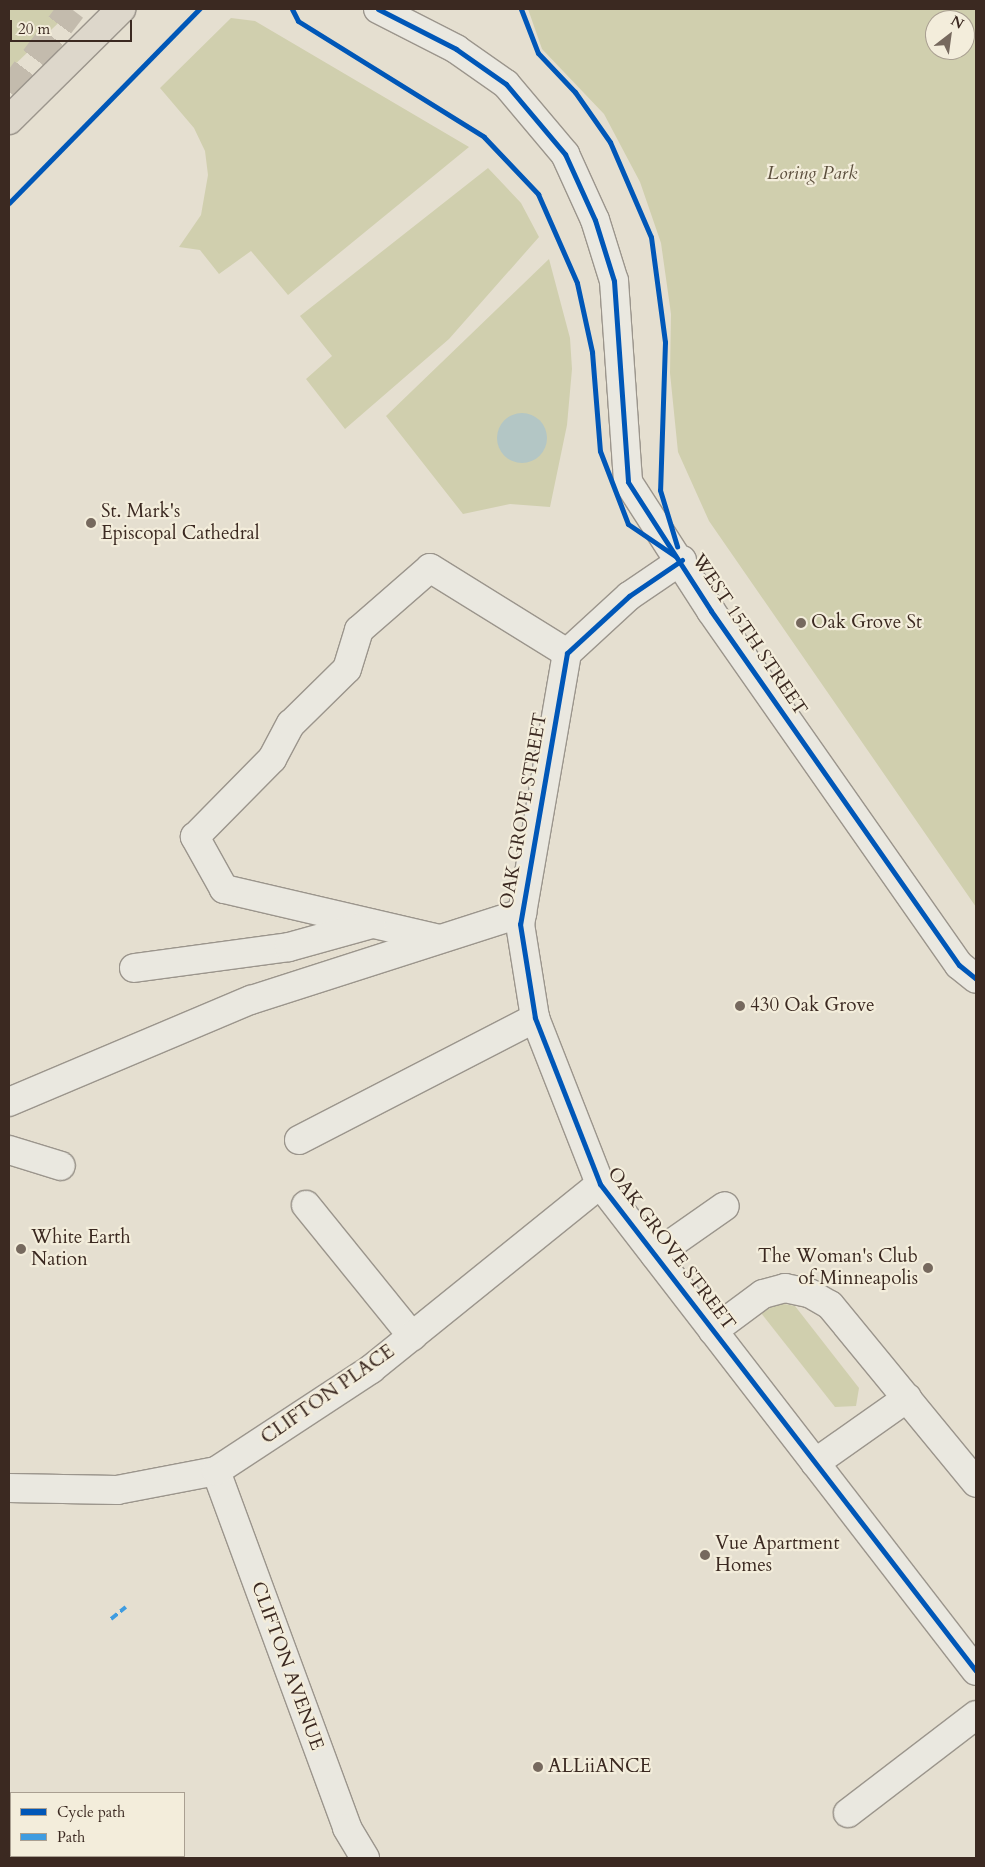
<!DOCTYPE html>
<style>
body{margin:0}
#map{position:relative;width:985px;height:1867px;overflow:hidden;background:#e5dfd0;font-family:Cardo,serif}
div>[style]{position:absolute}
.green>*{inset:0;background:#d0cfae}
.water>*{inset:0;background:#b3c6c5}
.round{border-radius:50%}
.minor-tunnel>*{height:28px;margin-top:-14px;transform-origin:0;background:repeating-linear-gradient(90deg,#c3bbad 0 28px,transparent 0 42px)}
.highway-tunnel>*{height:28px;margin-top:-14px;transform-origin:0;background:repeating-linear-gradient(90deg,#c3bbad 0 28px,transparent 0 42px)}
.roads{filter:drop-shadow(1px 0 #9b958c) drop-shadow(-1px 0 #9b958c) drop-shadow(0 1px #9b958c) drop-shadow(0 -1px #9b958c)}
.minor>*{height:28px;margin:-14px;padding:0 14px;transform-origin:14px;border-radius:14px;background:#eae8e0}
.major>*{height:28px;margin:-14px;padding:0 14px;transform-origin:14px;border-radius:14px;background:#ddd7cb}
.quiet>*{height:4px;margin-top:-2px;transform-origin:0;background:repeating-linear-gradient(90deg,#3f9ce0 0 8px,transparent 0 12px)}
.cycleway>*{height:5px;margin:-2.5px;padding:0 2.5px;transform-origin:2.5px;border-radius:2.5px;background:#0057b8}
.dots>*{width:14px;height:14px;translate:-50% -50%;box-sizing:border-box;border:2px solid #f3eddb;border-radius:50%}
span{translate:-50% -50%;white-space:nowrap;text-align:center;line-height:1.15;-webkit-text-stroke:4.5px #f3eddb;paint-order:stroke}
.park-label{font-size:19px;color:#5c4f3d;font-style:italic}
.poi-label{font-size:19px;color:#3b2921}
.left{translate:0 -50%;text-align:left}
.right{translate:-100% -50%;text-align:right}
.street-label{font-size:19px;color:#3b2921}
.frame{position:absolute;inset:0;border:10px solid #3b2921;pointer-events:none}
.legend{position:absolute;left:10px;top:1792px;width:175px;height:65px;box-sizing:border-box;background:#f3eddb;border:1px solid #a99f91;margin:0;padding:6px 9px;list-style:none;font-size:15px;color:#3b2921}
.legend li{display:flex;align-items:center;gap:10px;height:25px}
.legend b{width:25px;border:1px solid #a99f91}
.north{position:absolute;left:925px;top:10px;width:50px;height:50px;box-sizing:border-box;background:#f3eddb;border:1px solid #a99f91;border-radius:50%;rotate:30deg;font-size:14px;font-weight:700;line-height:20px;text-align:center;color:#3b2921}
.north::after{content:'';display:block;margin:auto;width:18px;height:22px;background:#76695e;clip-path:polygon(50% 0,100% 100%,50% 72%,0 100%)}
.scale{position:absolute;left:10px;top:20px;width:122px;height:22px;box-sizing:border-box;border:2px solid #3b2921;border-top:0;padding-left:6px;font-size:15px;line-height:18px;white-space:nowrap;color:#3b2921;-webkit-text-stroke:4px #f3eddb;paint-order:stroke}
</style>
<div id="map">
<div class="green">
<div style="clip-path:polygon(9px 9px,73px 9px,9px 70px)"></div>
<div style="clip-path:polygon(evenodd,528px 9px,976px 9px,976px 907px,709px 521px,678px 452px,670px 373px,671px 314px,661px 243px,640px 182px,604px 114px,542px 49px,528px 9px,935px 20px,965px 20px,965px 50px,935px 50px,935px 20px)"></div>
<div style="clip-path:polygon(231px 18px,255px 21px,469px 147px,288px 295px,251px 251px,219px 274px,200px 250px,179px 247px,201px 215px,208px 175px,205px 151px,194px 128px,160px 88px)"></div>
<div style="clip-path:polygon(488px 168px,521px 203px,539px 237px,449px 339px,345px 429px,306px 379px,332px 356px,300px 316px)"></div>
<div style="clip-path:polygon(549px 259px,570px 338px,572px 369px,567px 425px,550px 507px,510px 504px,463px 514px,386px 416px)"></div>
<div style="clip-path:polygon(779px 1303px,795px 1306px,859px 1388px,856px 1406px,835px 1407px,761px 1313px)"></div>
</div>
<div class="water">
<div class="round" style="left:497px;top:413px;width:50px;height:50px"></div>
</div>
<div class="minor-tunnel">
<div style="left:123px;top:1856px;width:2px;rotate:63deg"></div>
</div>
<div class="highway-tunnel">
<div style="left:9px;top:92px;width:104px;rotate:-52.8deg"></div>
</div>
<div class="roads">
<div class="minor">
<div style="left:378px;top:9px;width:88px;rotate:27.1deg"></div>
<div style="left:456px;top:49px;width:61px;rotate:35deg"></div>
<div style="left:506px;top:84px;width:92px;rotate:49.9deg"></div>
<div style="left:565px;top:154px;width:72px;rotate:65.6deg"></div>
<div style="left:595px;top:220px;width:64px;rotate:72.7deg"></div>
<div style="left:614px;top:281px;width:201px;rotate:86deg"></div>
<div style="left:628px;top:482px;width:153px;rotate:57.2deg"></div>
<div style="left:711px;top:611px;width:432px;rotate:55deg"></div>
<div style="left:959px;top:965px;width:22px;rotate:39deg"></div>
<div style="left:682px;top:560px;width:64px;rotate:145.8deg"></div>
<div style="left:629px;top:596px;width:84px;rotate:137.4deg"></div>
<div style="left:567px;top:653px;width:275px;rotate:99.8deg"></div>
<div style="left:520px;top:924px;width:95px;rotate:80.9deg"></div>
<div style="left:535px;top:1018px;width:178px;rotate:68.6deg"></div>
<div style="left:600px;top:1184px;width:615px;rotate:52.33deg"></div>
<div style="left:439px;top:939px;width:221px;rotate:-166.9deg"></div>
<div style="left:224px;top:889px;width:60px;rotate:-119.1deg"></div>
<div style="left:195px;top:837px;width:110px;rotate:-45.4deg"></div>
<div style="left:272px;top:759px;width:40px;rotate:-62deg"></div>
<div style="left:291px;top:724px;width:78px;rotate:-44.5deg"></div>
<div style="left:347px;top:669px;width:41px;rotate:-72.9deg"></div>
<div style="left:359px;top:630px;width:94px;rotate:-41.1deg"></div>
<div style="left:430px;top:568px;width:161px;rotate:31.8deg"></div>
<div style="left:134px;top:968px;width:156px;rotate:-7.7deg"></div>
<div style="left:289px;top:947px;width:86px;rotate:-15.5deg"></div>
<div style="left:9px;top:1102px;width:263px;rotate:-22.9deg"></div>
<div style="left:251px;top:1000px;width:285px;rotate:-17.8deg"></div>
<div style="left:299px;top:1140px;width:266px;rotate:-27.3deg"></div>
<div style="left:9px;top:1150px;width:54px;rotate:17.1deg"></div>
<div style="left:306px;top:1205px;width:169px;rotate:51deg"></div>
<div style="left:655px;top:1255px;width:85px;rotate:-35deg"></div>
<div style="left:713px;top:1331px;width:62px;rotate:-36.5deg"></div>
<div style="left:763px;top:1294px;width:23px;rotate:-15deg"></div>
<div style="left:785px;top:1288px;width:25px;rotate:12deg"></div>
<div style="left:809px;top:1293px;width:24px;rotate:30deg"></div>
<div style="left:830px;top:1305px;width:230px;rotate:50.6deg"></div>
<div style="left:815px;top:1463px;width:113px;rotate:-35.2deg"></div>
<div style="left:216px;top:1471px;width:380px;rotate:69.8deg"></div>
<div style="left:347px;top:1828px;width:35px;rotate:59deg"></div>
<div style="left:9px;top:1488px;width:108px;rotate:1.1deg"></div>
<div style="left:117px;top:1490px;width:101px;rotate:-10.9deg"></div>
<div style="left:216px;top:1471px;width:186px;rotate:-33.3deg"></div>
<div style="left:371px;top:1369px;width:294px;rotate:-38.9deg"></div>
<div style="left:848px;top:1813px;width:161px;rotate:-37.4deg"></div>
<div style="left:16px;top:1858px;width:5px;rotate:-22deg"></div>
</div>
<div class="major">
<div style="left:9px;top:120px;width:158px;rotate:-44.7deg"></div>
</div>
</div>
<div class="quiet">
<div style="left:111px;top:1619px;width:19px;rotate:-39deg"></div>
</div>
<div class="cycleway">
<div style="left:292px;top:9px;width:13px;rotate:63deg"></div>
<div style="left:298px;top:21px;width:219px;rotate:31.9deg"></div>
<div style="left:484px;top:137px;width:79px;rotate:46.5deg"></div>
<div style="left:538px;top:194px;width:97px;rotate:66.3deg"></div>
<div style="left:577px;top:283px;width:71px;rotate:77.7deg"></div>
<div style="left:592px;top:352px;width:99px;rotate:85.4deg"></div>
<div style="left:600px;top:451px;width:78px;rotate:69deg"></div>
<div style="left:628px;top:524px;width:57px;rotate:34.2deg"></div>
<div style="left:378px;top:9px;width:88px;rotate:27.1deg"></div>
<div style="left:456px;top:49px;width:61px;rotate:35deg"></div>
<div style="left:506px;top:84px;width:92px;rotate:49.9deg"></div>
<div style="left:565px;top:154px;width:72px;rotate:65.6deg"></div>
<div style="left:595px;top:220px;width:64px;rotate:72.7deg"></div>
<div style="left:614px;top:281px;width:201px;rotate:86deg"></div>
<div style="left:628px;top:482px;width:153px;rotate:57.2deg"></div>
<div style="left:711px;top:611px;width:432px;rotate:55deg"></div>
<div style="left:959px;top:965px;width:22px;rotate:39deg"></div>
<div style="left:521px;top:9px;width:47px;rotate:68.9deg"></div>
<div style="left:538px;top:53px;width:54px;rotate:46.5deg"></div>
<div style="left:575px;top:92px;width:61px;rotate:55deg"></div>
<div style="left:610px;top:142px;width:103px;rotate:66.7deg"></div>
<div style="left:651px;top:237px;width:106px;rotate:82.4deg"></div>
<div style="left:665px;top:342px;width:148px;rotate:91.9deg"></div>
<div style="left:660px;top:490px;width:59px;rotate:73.1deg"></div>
<div style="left:9px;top:203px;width:272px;rotate:-45.6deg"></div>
<div style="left:682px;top:560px;width:64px;rotate:145.8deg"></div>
<div style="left:629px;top:596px;width:84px;rotate:137.4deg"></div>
<div style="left:567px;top:653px;width:275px;rotate:99.8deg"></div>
<div style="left:520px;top:924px;width:95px;rotate:80.9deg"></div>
<div style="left:535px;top:1018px;width:178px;rotate:68.6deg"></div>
<div style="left:600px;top:1184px;width:615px;rotate:52.33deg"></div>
</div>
<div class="dots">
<div style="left:91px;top:523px;background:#76695e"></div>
<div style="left:801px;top:623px;background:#76695e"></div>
<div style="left:740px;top:1006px;background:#76695e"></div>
<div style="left:21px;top:1249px;background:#76695e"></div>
<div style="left:928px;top:1268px;background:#76695e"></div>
<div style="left:705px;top:1555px;background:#76695e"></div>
<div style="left:538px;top:1767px;background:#76695e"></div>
</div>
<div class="park-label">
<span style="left:812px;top:174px">Loring Park</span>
</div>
<div class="poi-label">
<span class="left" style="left:101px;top:523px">St. Mark's<br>Episcopal Cathedral</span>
<span class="left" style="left:811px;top:623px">Oak Grove St</span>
<span class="left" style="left:750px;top:1006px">430 Oak Grove</span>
<span class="left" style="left:31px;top:1249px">White Earth<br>Nation</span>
<span class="right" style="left:918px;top:1268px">The Woman's Club<br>of Minneapolis</span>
<span class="left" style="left:715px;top:1555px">Vue Apartment<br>Homes</span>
<span class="left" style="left:548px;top:1767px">ALLiiANCE</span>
</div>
<div class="street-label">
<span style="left:749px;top:635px;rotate:56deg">WEST 15TH STREET</span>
<span style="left:524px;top:811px;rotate:-80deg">OAK GROVE STREET</span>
<span style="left:671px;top:1249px;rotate:53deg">OAK GROVE STREET</span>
<span style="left:328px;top:1395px;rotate:-35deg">CLIFTON PLACE</span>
<span style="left:287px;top:1666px;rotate:70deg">CLIFTON AVENUE</span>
</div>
<div class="frame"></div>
<ul class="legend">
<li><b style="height:6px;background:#0057b8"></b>Cycle path</li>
<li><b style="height:6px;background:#3f9ce0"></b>Path</li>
</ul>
<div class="north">N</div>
<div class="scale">20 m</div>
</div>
